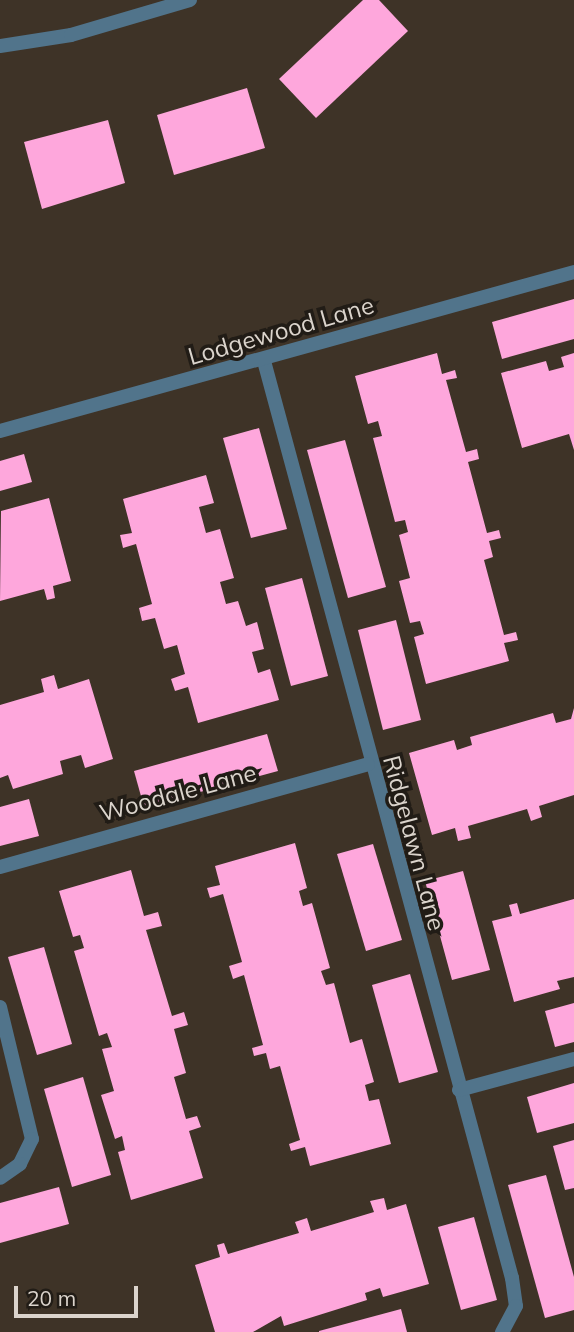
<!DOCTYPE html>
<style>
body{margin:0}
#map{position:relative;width:574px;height:1332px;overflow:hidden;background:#3e3327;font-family:Mulish,sans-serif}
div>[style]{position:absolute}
.building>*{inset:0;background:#fea7dc}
.minor>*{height:14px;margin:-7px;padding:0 7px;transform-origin:7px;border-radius:7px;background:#51748b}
span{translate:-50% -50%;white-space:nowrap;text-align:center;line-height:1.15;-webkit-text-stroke:7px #211c16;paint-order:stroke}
.street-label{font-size:24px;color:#dbd4cc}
.scale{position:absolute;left:14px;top:1286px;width:124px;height:32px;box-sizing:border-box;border:4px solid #dbd4cc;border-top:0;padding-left:9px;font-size:21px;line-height:24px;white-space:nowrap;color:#dbd4cc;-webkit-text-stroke:5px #211c16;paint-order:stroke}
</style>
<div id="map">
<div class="building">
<div style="clip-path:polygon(363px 0,379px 0,408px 31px,316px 118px,279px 79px)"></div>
<div style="clip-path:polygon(247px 88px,265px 148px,174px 175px,157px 115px)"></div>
<div style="clip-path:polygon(108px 120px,125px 183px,42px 209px,24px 142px)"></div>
<div style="clip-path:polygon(574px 299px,574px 339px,502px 359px,492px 322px)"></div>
<div style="clip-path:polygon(437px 353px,442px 374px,455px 370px,457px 378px,446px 380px,466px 452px,477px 449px,479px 459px,468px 462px,487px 533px,499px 530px,501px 538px,489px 541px,493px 557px,484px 560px,504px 635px,516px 632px,518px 640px,504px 643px,509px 661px,426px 684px,414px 637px,424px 634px,420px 621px,410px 623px,399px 581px,410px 578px,399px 535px,408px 532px,405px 520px,395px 522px,373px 438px,382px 436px,378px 421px,368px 424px,355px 376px)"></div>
<div style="clip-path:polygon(574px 353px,574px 450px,569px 434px,522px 448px,501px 373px,546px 361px,549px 371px,564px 367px,561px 357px)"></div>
<div style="clip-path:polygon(259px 428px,287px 529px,251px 538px,223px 438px)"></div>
<div style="clip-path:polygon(345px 440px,386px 587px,348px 598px,307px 450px)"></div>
<div style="clip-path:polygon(24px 454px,32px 482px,0 491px,0 461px)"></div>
<div style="clip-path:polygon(206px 475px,214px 503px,199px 507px,206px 533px,220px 529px,234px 578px,220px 582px,226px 604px,238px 601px,246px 626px,257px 622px,264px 649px,252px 652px,258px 673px,270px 669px,279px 700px,198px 723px,188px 687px,175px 691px,171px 679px,185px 674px,177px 645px,164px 649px,155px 618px,142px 621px,139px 608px,152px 604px,136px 544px,123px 548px,120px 535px,132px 533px,123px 499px)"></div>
<div style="clip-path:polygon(49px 498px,71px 581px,53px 586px,55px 598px,47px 600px,44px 589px,0 601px,1px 511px)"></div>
<div style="clip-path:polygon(302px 578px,328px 676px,291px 686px,265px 588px)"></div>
<div style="clip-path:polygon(396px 620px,421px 720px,383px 730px,358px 630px)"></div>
<div style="clip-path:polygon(54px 675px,58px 689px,89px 679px,113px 759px,85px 768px,81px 755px,60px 761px,63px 774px,13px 789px,8px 775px,0 778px,0 705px,44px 692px,41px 679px)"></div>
<div style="clip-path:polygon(574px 708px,574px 795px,539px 806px,542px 817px,531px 821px,527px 809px,468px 826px,471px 838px,458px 841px,455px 828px,432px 835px,409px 753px,454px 740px,457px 750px,472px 745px,470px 737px,553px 713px,556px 723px,571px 719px)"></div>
<div style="clip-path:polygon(267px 734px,278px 771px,144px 807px,134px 771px)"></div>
<div style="clip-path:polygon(29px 799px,39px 836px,0 846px,0 807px)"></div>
<div style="clip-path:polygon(295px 843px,307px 888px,299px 891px,303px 906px,312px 903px,330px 968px,321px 971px,326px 985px,334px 983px,350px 1043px,362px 1039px,374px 1082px,365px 1085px,369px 1101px,379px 1099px,391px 1144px,310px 1166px,305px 1147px,291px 1151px,289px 1144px,300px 1140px,280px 1066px,270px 1069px,266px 1053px,254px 1056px,252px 1048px,263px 1045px,244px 975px,233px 979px,229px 966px,242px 962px,223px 894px,210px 898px,207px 888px,220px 885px,215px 866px)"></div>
<div style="clip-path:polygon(373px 844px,402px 940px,366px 951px,337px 854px)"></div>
<div style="clip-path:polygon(131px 870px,144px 916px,158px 912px,162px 926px,146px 930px,172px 1016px,184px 1012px,188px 1025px,174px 1029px,186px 1073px,174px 1077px,186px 1119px,197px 1116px,201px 1127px,189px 1131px,203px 1178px,131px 1200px,118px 1152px,125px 1150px,122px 1136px,115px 1139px,101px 1095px,114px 1091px,102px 1049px,112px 1047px,107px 1033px,99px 1036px,74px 951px,84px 948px,80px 935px,73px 937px,59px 891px)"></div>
<div style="clip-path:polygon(463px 871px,490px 970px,452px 980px,425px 881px)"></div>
<div style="clip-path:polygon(574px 899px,574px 977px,557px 981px,560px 989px,514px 1002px,492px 921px,512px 916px,509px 905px,517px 903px,520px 914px)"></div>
<div style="clip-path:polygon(44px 947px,72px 1044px,37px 1055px,8px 957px)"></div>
<div style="clip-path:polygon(410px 974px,438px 1072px,399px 1083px,372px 985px)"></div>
<div style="clip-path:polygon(574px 1003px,574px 1042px,555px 1047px,545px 1011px)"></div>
<div style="clip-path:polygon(83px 1077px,111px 1175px,72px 1187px,44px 1089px)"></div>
<div style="clip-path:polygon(574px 1083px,574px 1123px,537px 1133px,527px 1097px)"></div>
<div style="clip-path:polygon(574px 1140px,574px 1188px,565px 1190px,553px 1146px)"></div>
<div style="clip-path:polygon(546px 1175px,574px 1277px,574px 1310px,545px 1318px,508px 1185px)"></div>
<div style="clip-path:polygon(59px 1187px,69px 1224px,0 1243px,0 1203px)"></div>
<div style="clip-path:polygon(384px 1198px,387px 1210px,406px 1204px,429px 1284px,383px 1297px,380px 1288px,365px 1293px,367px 1300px,284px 1326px,281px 1316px,253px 1332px,215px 1332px,195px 1265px,220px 1257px,217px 1245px,224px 1243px,228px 1254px,299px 1233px,295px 1222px,307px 1218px,311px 1231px,374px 1212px,370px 1201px)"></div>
<div style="clip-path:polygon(474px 1217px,497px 1300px,461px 1310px,438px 1227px)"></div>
<div style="clip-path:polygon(401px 1309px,407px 1332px,319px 1332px,319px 1331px)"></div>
</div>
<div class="minor">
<div style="left:0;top:46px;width:72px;rotate:-8.8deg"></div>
<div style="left:71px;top:35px;width:124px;rotate:-16.4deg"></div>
<div style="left:264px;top:361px;width:950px;rotate:74.87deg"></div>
<div style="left:512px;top:1278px;width:28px;rotate:82deg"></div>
<div style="left:516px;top:1306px;width:30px;rotate:118deg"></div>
<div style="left:0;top:431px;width:596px;rotate:-15.48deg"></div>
<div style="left:0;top:867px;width:382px;rotate:-15.6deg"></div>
<div style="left:0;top:1007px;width:136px;rotate:76.4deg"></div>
<div style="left:32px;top:1139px;width:28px;rotate:116deg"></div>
<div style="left:20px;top:1164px;width:24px;rotate:145deg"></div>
<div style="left:459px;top:1090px;width:119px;rotate:-15.1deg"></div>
</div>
<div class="street-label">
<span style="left:281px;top:331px;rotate:-16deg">Lodgewood Lane</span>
<span style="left:178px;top:793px;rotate:-15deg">Woodale Lane</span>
<span style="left:414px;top:843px;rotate:75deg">Ridgelawn Lane</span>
</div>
<div class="scale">20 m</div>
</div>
